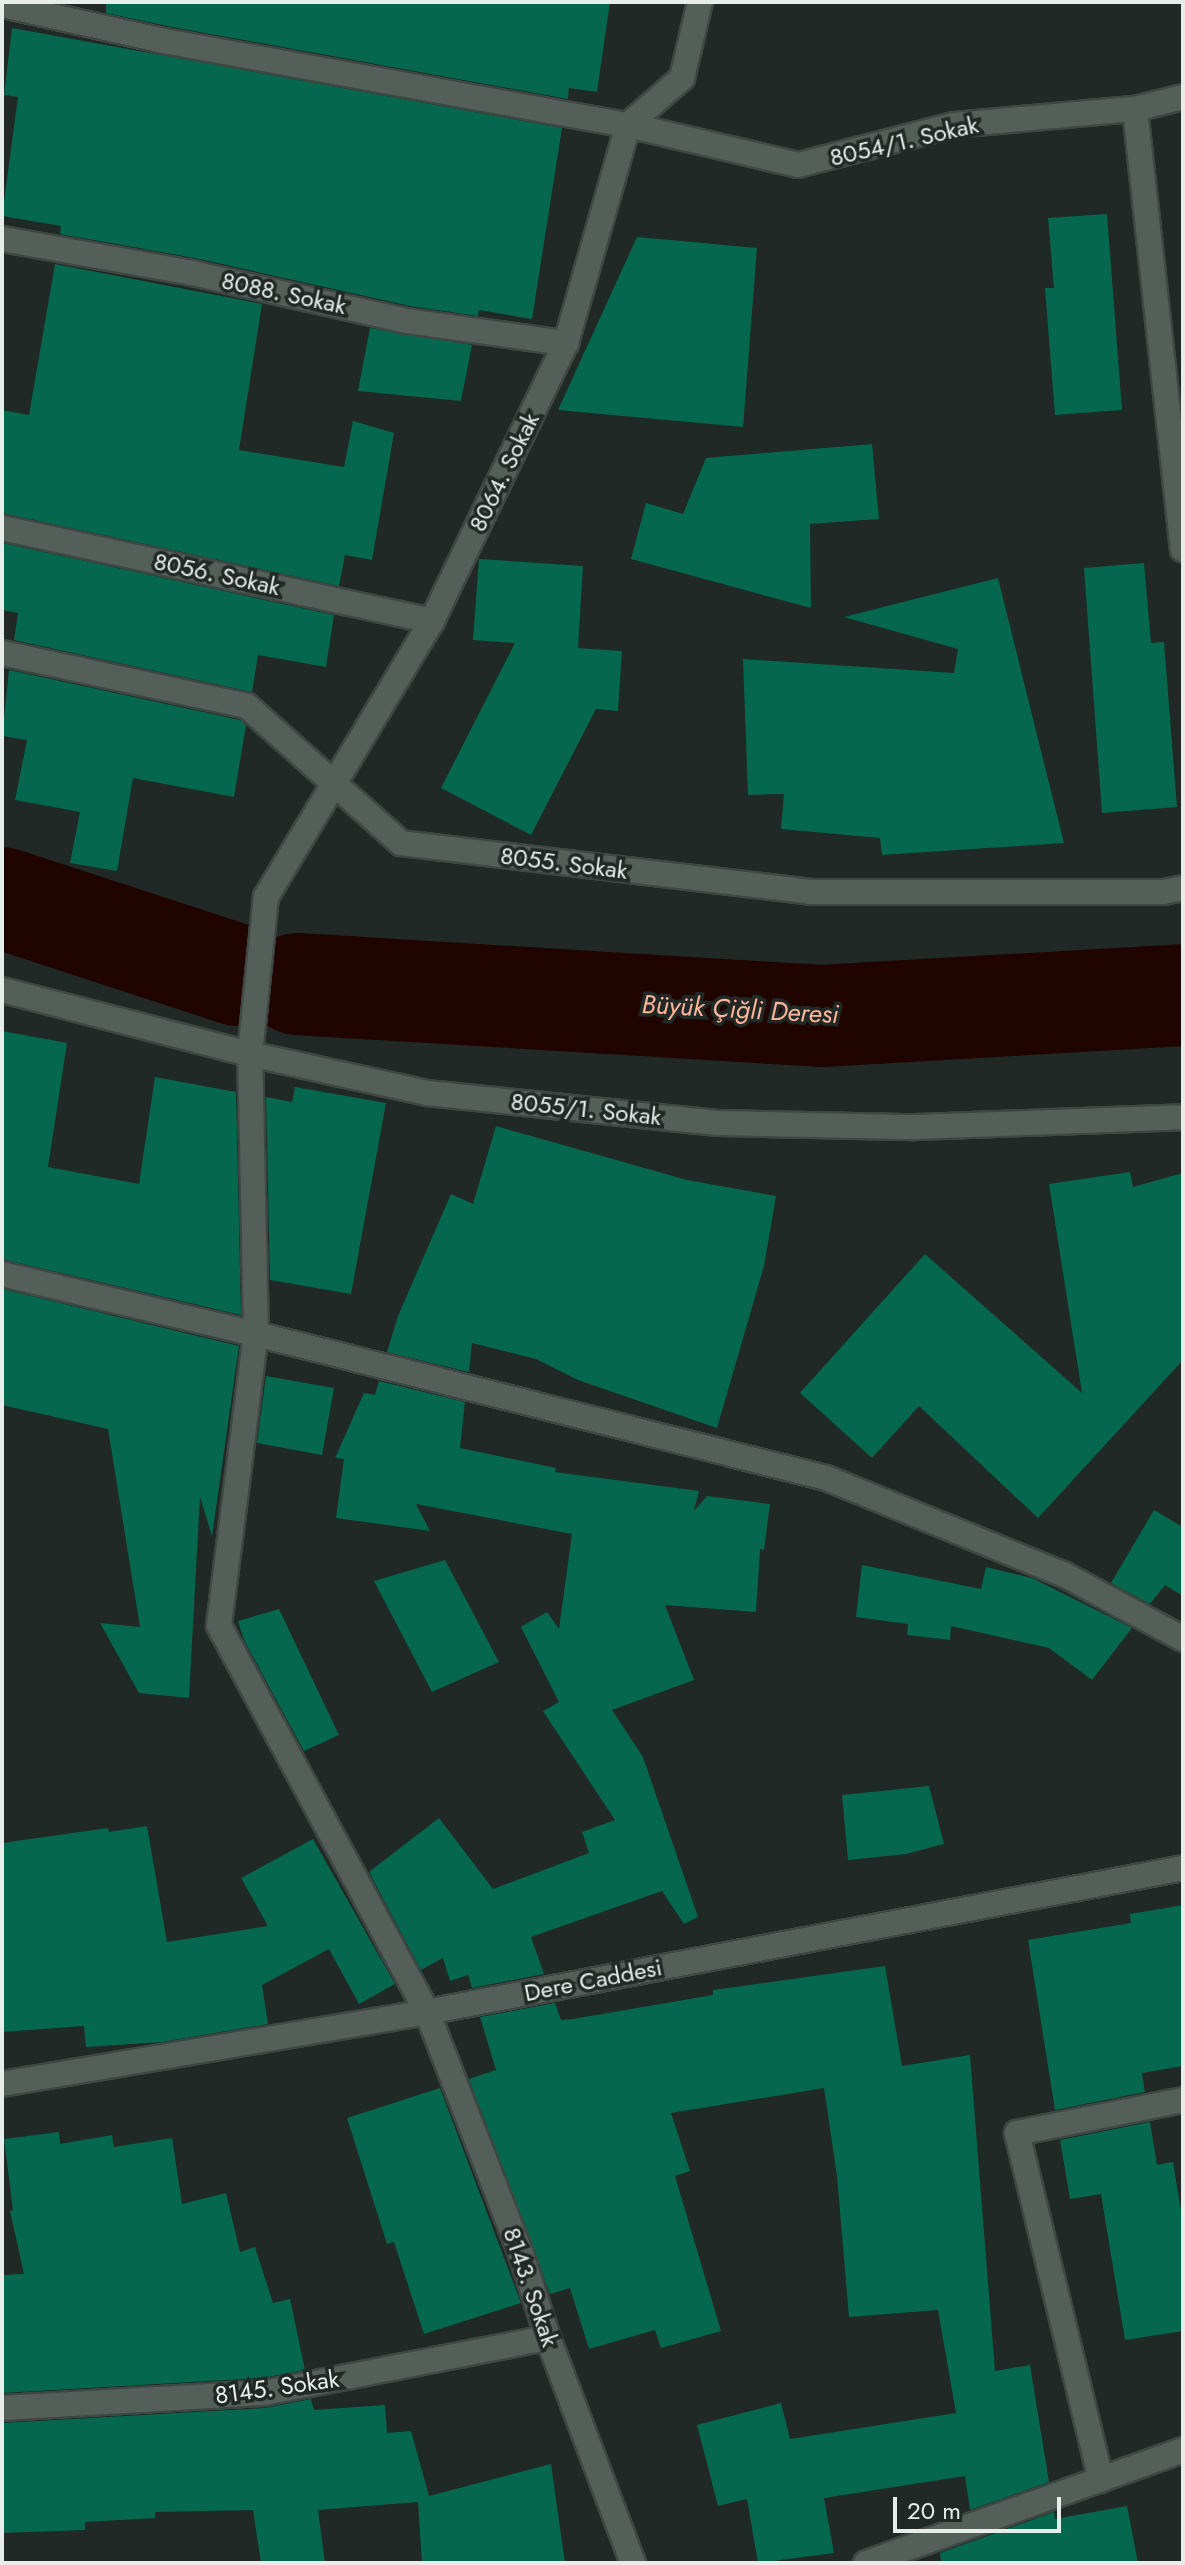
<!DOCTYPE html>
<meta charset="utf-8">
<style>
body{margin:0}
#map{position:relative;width:1185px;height:2565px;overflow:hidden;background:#202925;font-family:Jost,sans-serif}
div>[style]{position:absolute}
.river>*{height:102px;margin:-51px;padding:0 51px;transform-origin:51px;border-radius:51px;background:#200400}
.building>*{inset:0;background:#05674d}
.roads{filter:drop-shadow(2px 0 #3e4743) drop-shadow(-2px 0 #3e4743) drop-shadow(0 2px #3e4743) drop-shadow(0 -2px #3e4743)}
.minor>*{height:24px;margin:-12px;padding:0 12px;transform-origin:12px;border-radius:12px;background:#545f5a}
.tertiary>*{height:24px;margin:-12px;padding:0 12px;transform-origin:12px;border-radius:12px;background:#545f5a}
span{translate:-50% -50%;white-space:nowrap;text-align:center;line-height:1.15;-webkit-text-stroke:7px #202925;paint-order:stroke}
.street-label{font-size:24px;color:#e6edea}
.water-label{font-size:26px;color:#ffb398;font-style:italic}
.frame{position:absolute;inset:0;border:4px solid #e6edea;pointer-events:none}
.scale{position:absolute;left:893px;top:2497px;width:168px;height:36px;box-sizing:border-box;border:4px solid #e6edea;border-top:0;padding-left:10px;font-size:24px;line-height:28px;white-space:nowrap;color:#e6edea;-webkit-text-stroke:6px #202925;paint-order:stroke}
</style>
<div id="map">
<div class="river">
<div style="left:2px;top:898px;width:248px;rotate:18.1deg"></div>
<div style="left:297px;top:984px;width:525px;rotate:3.49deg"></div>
<div style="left:821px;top:1016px;width:363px;rotate:-3.3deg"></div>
</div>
<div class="building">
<div style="clip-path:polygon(106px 2px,610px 2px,597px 92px,569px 88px,568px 99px,167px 26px,106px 13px)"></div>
<div style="clip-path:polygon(12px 28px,562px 128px,532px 319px,479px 310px,478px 316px,410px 306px,195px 258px,60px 234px,61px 226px,2px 216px,18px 97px,4px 95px)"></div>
<div style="clip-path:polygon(1107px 214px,1122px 410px,1055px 415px,1045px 288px,1054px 288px,1048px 218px)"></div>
<div style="clip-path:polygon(637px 237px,757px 248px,743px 427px,558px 410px)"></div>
<div style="clip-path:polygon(55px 264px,262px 304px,239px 450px,344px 467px,353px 421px,394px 433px,372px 560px,345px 555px,339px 586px,2px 513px,2px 410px,29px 415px)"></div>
<div style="clip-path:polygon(370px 328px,472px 345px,461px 401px,358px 391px)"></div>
<div style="clip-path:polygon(872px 444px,879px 519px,810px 524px,811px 608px,631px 559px,646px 503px,683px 514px,706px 458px)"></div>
<div style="clip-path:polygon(2px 543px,334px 615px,326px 667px,258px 655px,252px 692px,14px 640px,18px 613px,2px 610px)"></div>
<div style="clip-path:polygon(479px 559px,583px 566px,578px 648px,622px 651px,618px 711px,596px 709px,531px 835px,441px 788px,515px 643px,473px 640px)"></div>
<div style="clip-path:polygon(1144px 563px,1151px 643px,1164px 642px,1177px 807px,1102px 813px,1084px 568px)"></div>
<div style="clip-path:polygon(998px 578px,1064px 843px,882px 855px,880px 838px,781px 829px,784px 794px,748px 795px,743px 659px,954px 673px,958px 649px,844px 617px)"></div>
<div style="clip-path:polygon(9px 670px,240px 720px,246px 725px,234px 797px,133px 778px,117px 871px,70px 863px,80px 812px,15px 800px,27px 740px,2px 736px)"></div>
<div style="clip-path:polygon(2px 1031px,67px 1043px,48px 1167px,139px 1184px,155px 1077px,236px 1092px,241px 1315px,2px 1259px)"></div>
<div style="clip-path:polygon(295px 1087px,386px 1103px,351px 1294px,270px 1280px,266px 1097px,292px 1102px)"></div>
<div style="clip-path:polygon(496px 1126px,687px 1180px,776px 1196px,764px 1266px,717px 1428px,578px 1380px,536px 1359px,472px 1343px,469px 1372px,387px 1352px,398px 1316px,451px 1194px,473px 1204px)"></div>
<div style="clip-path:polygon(1130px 1172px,1133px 1187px,1183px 1173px,1183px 1360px,1038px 1518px,919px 1406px,872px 1458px,800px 1393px,925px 1254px,1082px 1393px,1049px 1184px)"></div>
<div style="clip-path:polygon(2px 1289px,239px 1346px,212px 1536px,200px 1497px,189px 1698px,139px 1693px,100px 1623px,140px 1627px,108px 1429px,2px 1405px)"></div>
<div style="clip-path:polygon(266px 1376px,334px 1388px,322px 1455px,257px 1443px)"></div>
<div style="clip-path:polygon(379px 1381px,465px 1402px,460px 1448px,556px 1468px,555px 1472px,699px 1491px,694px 1511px,707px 1496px,770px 1504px,764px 1550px,760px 1549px,756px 1612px,665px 1605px,694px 1680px,612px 1710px,643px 1757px,698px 1917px,684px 1924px,662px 1891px,531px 1937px,544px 1974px,472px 1988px,468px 1975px,450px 1981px,443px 1958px,421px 1970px,369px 1872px,439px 1818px,493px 1889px,589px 1853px,582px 1832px,615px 1820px,543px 1711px,559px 1702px,521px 1627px,547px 1612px,559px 1629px,572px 1534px,416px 1504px,430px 1531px,336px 1518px,344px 1459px,335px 1458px,364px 1393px,375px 1395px)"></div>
<div style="clip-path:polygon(1154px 1510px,1183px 1527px,1183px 1596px,1165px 1585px,1150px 1604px,1111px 1583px)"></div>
<div style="clip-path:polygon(445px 1560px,499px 1662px,432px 1692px,374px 1581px)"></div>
<div style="clip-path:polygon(862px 1565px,981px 1589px,986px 1567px,1032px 1578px,1132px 1628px,1092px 1680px,1049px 1648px,951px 1626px,950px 1640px,907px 1635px,908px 1624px,856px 1617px)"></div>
<div style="clip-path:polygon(279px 1609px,339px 1735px,304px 1751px,244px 1640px,238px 1621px)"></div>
<div style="clip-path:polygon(929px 1786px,944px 1844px,906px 1854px,848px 1860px,842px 1795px)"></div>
<div style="clip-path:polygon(147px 1826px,167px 1942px,268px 1926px,241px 1878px,313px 1839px,395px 1984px,359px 2004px,329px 1949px,262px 1985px,268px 2024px,162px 2042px,86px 2047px,84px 2026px,2px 2032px,2px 1843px,108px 1828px,109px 1832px)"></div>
<div style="clip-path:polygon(1183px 1905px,1183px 2066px,1142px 2073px,1145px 2092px,1055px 2110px,1028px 1940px,1131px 1923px,1130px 1914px)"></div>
<div style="clip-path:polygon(885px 1966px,902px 2066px,970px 2055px,995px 2371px,1030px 2365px,1049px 2482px,970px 2510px,965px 2476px,824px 2498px,834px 2553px,758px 2563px,747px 2499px,718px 2506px,697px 2425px,781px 2403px,790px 2439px,956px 2413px,938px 2310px,849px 2317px,837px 2176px,824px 2088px,671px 2113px,690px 2171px,675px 2176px,721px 2331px,661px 2348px,655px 2330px,589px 2349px,570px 2288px,550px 2294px,469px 2079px,496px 2070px,480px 2017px,555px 2003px,561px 2020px,573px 2019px,713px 1995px,713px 1990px)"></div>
<div style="clip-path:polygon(440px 2088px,521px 2303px,424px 2334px,394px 2242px,387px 2244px,347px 2118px)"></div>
<div style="clip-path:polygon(1150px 2122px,1157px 2165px,1173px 2162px,1183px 2223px,1183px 2331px,1125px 2340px,1101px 2194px,1070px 2199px,1060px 2140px)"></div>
<div style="clip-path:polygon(59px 2132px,60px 2144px,112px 2135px,114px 2147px,172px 2138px,182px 2204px,226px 2193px,240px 2252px,255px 2247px,273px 2303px,290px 2299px,305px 2370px,262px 2378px,2px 2393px,2px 2275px,24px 2274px,10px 2211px,13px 2210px,4px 2139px)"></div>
<div style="clip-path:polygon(311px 2399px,314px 2410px,385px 2405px,387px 2433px,411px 2431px,429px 2496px,551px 2464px,565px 2563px,422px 2563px,418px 2502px,318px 2510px,325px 2563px,261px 2563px,253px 2510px,155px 2512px,155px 2518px,85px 2522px,85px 2530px,2px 2533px,2px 2423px,265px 2408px)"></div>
<div style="clip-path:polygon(1127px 2506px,1138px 2563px,941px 2563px,940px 2553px,1054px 2512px,1055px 2519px)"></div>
</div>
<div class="roads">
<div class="minor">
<div style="left:2px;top:5px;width:166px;rotate:12.5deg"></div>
<div style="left:164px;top:41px;width:472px;rotate:10.3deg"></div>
<div style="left:628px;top:125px;width:175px;rotate:13.2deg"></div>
<div style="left:798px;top:165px;width:161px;rotate:-14.4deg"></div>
<div style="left:954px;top:125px;width:182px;rotate:-5.1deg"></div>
<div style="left:1135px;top:109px;width:49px;rotate:-14deg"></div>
<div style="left:1135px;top:109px;width:443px;rotate:83.8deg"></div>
<div style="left:2px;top:239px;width:193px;rotate:10.1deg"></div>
<div style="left:192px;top:273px;width:220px;rotate:12.6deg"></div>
<div style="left:407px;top:321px;width:161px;rotate:7.9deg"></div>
<div style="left:2px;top:528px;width:440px;rotate:12.2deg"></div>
<div style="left:2px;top:653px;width:251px;rotate:12.2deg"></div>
<div style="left:247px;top:706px;width:206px;rotate:41.7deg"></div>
<div style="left:401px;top:843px;width:412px;rotate:6.8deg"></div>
<div style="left:810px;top:892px;width:353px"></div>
<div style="left:1163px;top:892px;width:20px;rotate:-11deg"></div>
<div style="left:2px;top:990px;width:256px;rotate:14.5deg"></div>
<div style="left:250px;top:1054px;width:181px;rotate:12.4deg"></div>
<div style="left:427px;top:1093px;width:292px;rotate:5.9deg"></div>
<div style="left:717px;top:1123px;width:198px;rotate:1.2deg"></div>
<div style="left:915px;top:1127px;width:268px;rotate:-2.1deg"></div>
<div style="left:2px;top:2408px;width:262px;rotate:-3.3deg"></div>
<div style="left:264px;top:2393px;width:289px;rotate:-11deg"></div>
<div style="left:1101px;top:2480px;width:357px;rotate:-103.6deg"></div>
<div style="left:1017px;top:2133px;width:169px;rotate:-11.2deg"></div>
<div style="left:633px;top:2563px;width:241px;rotate:-110.7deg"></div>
<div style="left:548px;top:2338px;width:88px;rotate:-107.8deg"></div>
<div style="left:521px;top:2254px;width:260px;rotate:-111.2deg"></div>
<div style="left:427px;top:2012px;width:439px;rotate:-118.3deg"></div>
<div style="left:219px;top:1625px;width:293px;rotate:-82.8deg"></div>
<div style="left:256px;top:1334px;width:280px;rotate:-91.2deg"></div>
<div style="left:250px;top:1054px;width:158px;rotate:-84.2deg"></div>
<div style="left:266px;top:897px;width:322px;rotate:-59deg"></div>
<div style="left:432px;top:621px;width:309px;rotate:-64.3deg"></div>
<div style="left:566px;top:343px;width:227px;rotate:-74.1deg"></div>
<div style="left:628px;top:125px;width:72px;rotate:-41deg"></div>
<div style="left:682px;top:78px;width:78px;rotate:-76.7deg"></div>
<div style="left:866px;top:2563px;width:337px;rotate:-19.6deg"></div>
</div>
<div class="tertiary">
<div style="left:2px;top:1274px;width:261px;rotate:13.3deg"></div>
<div style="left:256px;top:1334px;width:588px;rotate:14.18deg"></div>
<div style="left:826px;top:1478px;width:256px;rotate:22.1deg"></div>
<div style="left:1063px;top:1574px;width:136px;rotate:28.4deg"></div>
<div style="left:2px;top:2084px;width:431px;rotate:-9.6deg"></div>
<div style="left:427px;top:2012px;width:770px;rotate:-10.78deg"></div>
</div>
</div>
<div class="street-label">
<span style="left:904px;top:141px;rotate:-13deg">8054/1. Sokak</span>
<span style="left:284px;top:293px;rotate:12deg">8088. Sokak</span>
<span style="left:504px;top:472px;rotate:-64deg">8064. Sokak</span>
<span style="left:217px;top:574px;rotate:12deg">8056. Sokak</span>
<span style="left:564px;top:863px;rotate:7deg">8055. Sokak</span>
<span style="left:586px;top:1109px;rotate:6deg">8055/1. Sokak</span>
<span style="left:593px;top:1980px;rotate:-11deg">Dere Caddesi</span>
<span style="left:531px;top:2287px;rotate:71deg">8143. Sokak</span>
<span style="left:277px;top:2387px;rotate:-8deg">8145. Sokak</span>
</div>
<div class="water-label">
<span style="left:740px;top:1010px;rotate:3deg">Büyük Çiğli Deresi</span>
</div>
<div class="frame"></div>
<div class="scale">20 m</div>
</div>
